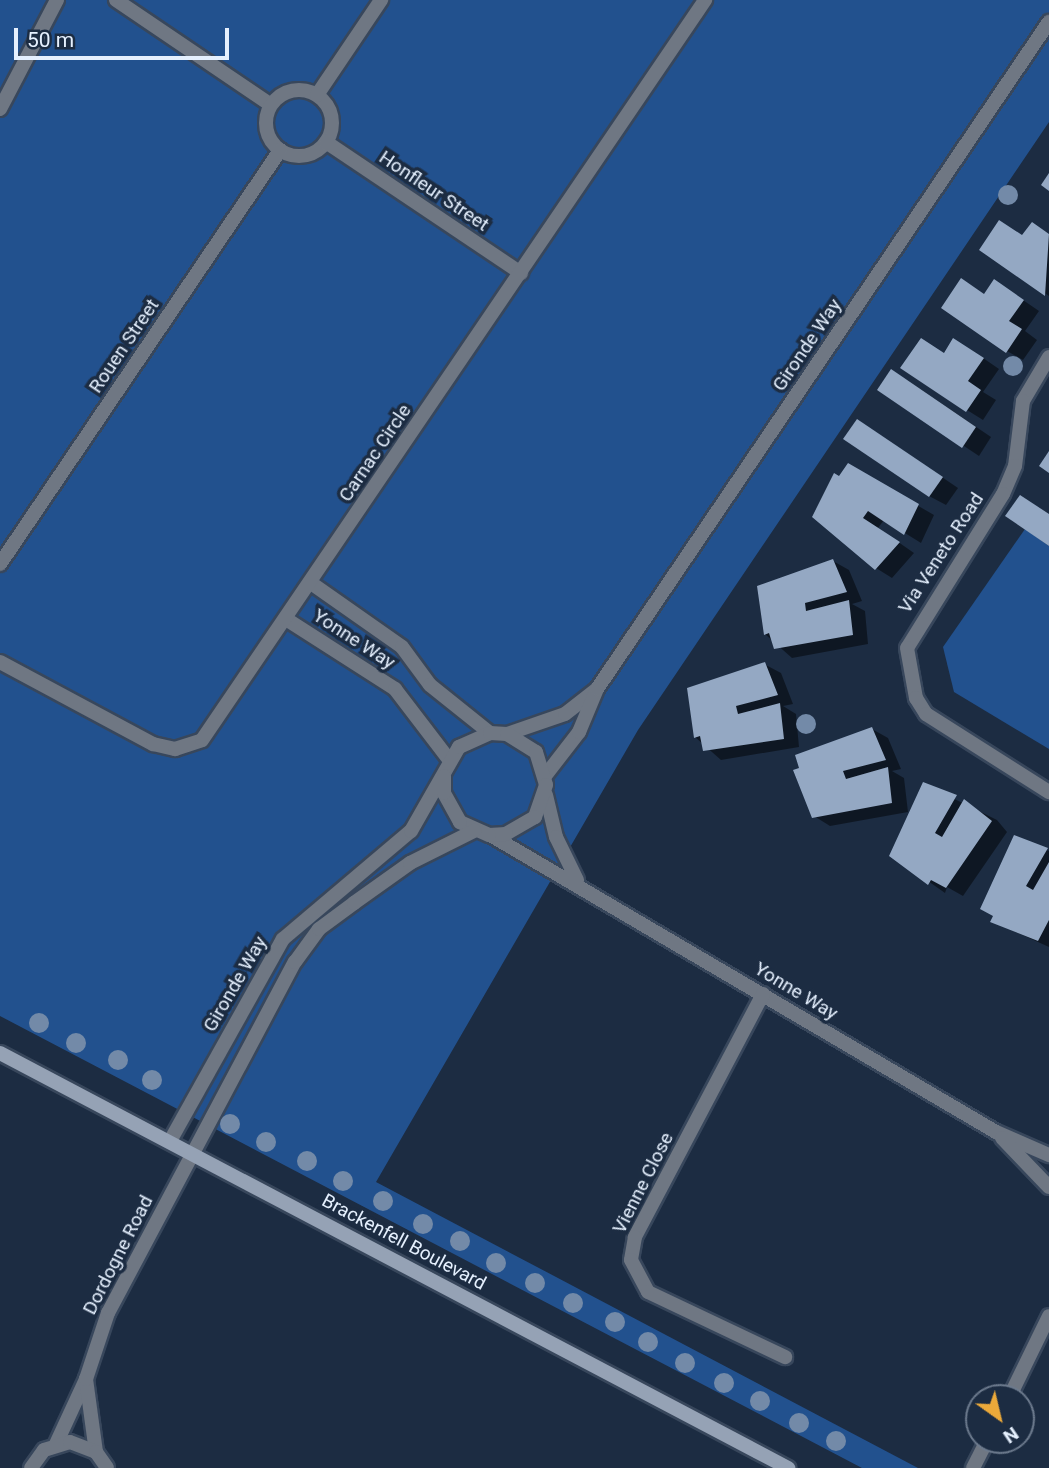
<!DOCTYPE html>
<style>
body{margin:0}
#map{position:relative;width:1049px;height:1468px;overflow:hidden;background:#1c2c42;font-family:Roboto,sans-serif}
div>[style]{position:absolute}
.green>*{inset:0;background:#22518e}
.shadow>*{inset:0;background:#0007}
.building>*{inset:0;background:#94a8c3}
.roads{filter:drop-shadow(2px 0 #38475c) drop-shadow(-2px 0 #38475c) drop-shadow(0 2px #38475c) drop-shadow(0 -2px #38475c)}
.street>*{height:14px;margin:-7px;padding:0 7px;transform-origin:7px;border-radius:7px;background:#6f7783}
.street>.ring{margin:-7px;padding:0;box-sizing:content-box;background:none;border:14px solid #6f7783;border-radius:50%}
.secondary>*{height:14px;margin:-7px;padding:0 7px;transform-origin:7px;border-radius:7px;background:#95a2b5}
.trees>*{width:20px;height:20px;margin:-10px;border-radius:50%;background:#738aa8}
span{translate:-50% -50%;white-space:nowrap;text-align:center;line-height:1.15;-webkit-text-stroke:7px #1c2c42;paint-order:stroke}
.street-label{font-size:19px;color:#e5f0fe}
.north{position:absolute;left:965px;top:1384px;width:70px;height:70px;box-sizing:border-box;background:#1c2c42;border:2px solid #6c7a8d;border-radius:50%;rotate:146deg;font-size:19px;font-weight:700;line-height:28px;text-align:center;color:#e5f0fe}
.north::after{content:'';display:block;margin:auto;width:24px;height:32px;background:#eba93a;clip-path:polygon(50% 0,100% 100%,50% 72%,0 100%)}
.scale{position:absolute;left:14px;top:28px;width:215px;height:32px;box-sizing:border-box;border:4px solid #e5f0fe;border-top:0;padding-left:9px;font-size:21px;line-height:24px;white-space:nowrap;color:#e5f0fe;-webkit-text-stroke:5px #1c2c42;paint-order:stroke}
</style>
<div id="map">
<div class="green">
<div style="clip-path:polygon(0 0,1049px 0,1049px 122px,638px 730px,376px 1182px,918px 1468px,862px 1468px,0 1016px)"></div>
<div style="clip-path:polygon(1025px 529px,1049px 546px,1049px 749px,954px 692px,943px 647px)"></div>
</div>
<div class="shadow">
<div style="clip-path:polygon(1032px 224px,1049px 234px,1049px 296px,981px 249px,1024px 237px)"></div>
<div style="clip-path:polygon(1010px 291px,1039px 311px,1025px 331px,1037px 340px,1023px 360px,1007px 351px)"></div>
<div style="clip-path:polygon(970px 349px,999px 369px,983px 392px,996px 400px,983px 420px,967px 410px,945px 354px)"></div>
<div style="clip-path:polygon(907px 380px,991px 437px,979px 456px,880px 390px)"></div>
<div style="clip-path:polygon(874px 431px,958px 488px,946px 505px,929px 496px)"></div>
<div style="clip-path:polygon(849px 466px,934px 515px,921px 543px,884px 520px,878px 528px,914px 553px,892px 578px,876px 568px)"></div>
<div style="clip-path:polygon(833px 561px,849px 570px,862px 601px,852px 604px,865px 611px,868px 644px,792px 658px,765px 634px)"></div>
<div style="clip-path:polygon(764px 664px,781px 673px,793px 704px,783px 706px,796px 714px,799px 747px,721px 760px,695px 737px)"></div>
<div style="clip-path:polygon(872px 729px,888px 738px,901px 769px,892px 771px,904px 778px,908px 812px,830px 826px,814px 816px,795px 771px)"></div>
<div style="clip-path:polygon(924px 784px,997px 820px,1007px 832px,963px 896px,947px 887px,945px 893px,891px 855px)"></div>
<div style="clip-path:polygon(1015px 837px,1049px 851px,1049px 947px,992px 921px)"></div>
</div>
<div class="building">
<div style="clip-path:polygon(1049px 173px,1049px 191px,1041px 185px)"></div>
<div style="clip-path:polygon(999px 220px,1022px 235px,1032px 222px,1049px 234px,1045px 296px,979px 250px)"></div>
<div style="clip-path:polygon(961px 278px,984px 294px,994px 279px,1024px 300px,1009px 321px,1022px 329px,1006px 353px,941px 308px)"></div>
<div style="clip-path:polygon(921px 338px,944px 353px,953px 338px,984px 358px,968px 381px,981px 390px,966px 412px,900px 368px)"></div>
<div style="clip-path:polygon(891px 369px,976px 427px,962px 448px,877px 390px)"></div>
<div style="clip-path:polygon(857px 419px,943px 477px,929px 497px,843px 439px)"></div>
<div style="clip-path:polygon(1049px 451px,1049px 473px,1039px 466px)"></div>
<div style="clip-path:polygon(848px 463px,919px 504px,904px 535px,868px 511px,863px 518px,900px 542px,875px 570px,812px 517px,834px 473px,839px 476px)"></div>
<div style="clip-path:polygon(1020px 495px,1049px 514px,1049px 546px,1005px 516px)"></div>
<div style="clip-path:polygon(833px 559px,847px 592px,805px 603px,806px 611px,849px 600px,853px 635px,774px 649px,769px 633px,764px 635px,757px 586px)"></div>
<div style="clip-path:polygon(765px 662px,778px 695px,736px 706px,738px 714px,780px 703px,784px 739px,703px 751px,700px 736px,694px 738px,687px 688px)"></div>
<div style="clip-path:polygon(872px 727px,886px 760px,843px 771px,846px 779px,888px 767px,892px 803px,812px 818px,793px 770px,799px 768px,795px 755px)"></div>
<div style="clip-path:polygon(923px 782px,957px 795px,935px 833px,942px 837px,964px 799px,992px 821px,946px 888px,931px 880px,928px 885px,889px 856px)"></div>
<div style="clip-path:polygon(1014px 835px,1048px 848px,1026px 886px,1033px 890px,1049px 862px,1049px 920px,1038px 941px,990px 922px,993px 916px,980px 909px)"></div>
</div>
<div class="roads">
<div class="street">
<div style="left:116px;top:0;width:187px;rotate:34.1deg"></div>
<div class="ring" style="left:266px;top:90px;width:52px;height:52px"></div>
<div style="left:317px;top:95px;width:115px;rotate:-56deg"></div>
<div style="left:0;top:109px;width:123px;rotate:-62.4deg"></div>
<div style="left:326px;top:142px;width:235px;rotate:33.9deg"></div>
<div style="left:1049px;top:357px;width:51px;rotate:120.6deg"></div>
<div style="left:1023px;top:401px;width:65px;rotate:97deg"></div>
<div style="left:1015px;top:466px;width:30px;rotate:113deg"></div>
<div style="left:1003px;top:494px;width:181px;rotate:121.9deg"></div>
<div style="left:907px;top:648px;width:51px;rotate:79.8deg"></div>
<div style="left:916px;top:698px;width:19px;rotate:58deg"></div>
<div style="left:926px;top:714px;width:146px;rotate:32.4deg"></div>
<div style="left:0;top:564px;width:500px;rotate:-55.9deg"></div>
<div style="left:311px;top:583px;width:111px;rotate:35.1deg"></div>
<div style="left:402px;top:647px;width:47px;rotate:53.6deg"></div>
<div style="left:430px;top:685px;width:77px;rotate:38.7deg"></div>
<div style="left:286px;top:619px;width:130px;rotate:32.7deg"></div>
<div style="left:395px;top:689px;width:91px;rotate:52.6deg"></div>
<div style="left:0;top:662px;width:174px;rotate:28.2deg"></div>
<div style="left:153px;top:744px;width:23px;rotate:13deg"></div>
<div style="left:175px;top:749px;width:28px;rotate:-18deg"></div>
<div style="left:202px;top:740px;width:895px;rotate:-55.79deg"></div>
<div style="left:507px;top:734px;width:61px;rotate:-19deg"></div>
<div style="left:565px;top:714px;width:39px;rotate:-38deg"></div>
<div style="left:545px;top:776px;width:56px;rotate:-52.3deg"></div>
<div style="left:579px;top:732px;width:47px;rotate:-67.3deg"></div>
<div style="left:597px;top:689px;width:806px;rotate:-55.88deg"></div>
<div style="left:546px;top:795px;width:43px;rotate:76.6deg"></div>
<div style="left:556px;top:837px;width:48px;rotate:64deg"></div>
<div style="left:492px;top:836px;width:584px;rotate:30.43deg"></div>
<div style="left:996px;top:1132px;width:58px;rotate:23.5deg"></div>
<div style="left:763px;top:994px;width:275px;rotate:117.8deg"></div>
<div style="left:635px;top:1237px;width:23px;rotate:100deg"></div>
<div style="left:631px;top:1260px;width:36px;rotate:62deg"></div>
<div style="left:648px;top:1292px;width:152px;rotate:25.4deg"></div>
<div style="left:1002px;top:1138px;width:68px;rotate:46.2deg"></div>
<div style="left:170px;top:1141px;width:231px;rotate:-60.8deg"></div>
<div style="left:283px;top:939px;width:167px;rotate:-40.2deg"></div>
<div style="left:411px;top:831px;width:97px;rotate:-60.3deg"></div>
<div style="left:459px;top:747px;width:34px;rotate:-24deg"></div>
<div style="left:490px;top:733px;width:17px;rotate:3deg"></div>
<div style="left:507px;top:734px;width:34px;rotate:32deg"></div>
<div style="left:536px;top:752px;width:34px;rotate:73deg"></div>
<div style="left:546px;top:785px;width:34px;rotate:109deg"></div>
<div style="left:535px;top:817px;width:34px;rotate:150deg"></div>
<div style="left:506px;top:834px;width:17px;rotate:177deg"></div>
<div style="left:489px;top:835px;width:32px;rotate:-156deg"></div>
<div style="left:460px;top:822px;width:33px;rotate:-119deg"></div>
<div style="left:444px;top:793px;width:17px;rotate:-90deg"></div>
<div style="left:1009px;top:1398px;width:91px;rotate:-64deg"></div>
<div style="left:56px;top:1444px;width:72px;rotate:-65.2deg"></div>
<div style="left:96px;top:1452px;width:74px;rotate:-97.8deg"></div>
<div style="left:86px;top:1379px;width:70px;rotate:-71.6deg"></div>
<div style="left:108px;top:1313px;width:398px;rotate:-62deg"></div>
<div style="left:295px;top:962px;width:41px;rotate:-54deg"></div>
<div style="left:319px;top:929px;width:44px;rotate:-36.6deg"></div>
<div style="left:354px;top:903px;width:69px;rotate:-35.5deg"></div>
<div style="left:410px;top:863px;width:72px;rotate:-26.6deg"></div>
<div style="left:31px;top:1468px;width:22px;rotate:-54deg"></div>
<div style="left:44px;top:1450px;width:27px;rotate:-17deg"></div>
<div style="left:70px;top:1442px;width:28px;rotate:21deg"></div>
<div style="left:96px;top:1452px;width:19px;rotate:55deg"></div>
<div style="left:973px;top:1468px;width:31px;rotate:-63deg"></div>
</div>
<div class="secondary">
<div style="left:0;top:1053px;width:891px;rotate:27.77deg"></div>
</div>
</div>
<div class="trees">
<div style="left:1008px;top:195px"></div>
<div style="left:1013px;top:366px"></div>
<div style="left:806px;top:724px"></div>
<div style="left:39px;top:1023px"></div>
<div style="left:76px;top:1043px"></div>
<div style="left:118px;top:1060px"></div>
<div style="left:152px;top:1080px"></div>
<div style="left:230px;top:1124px"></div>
<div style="left:266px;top:1142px"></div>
<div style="left:307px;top:1161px"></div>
<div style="left:343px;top:1181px"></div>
<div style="left:383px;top:1201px"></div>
<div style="left:423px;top:1224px"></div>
<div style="left:460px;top:1241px"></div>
<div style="left:496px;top:1263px"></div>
<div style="left:535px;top:1283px"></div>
<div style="left:573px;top:1303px"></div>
<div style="left:615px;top:1322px"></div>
<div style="left:648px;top:1342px"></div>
<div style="left:685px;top:1363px"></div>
<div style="left:724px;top:1383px"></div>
<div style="left:760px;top:1401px"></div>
<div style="left:799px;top:1423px"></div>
<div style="left:836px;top:1441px"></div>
</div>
<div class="street-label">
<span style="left:434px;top:191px;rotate:34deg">Honfleur Street</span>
<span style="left:807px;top:345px;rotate:-56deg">Gironde Way</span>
<span style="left:124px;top:346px;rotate:-56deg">Rouen Street</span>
<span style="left:375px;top:453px;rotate:-56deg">Carnac Circle</span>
<span style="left:941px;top:553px;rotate:-57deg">Via Veneto Road</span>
<span style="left:354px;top:639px;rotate:33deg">Yonne Way</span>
<span style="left:235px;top:984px;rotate:-60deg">Gironde Way</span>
<span style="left:796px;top:991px;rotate:31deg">Yonne Way</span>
<span style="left:643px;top:1183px;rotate:-63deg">Vienne Close</span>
<span style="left:404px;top:1242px;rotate:28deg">Brackenfell Boulevard</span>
<span style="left:118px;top:1255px;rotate:-63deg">Dordogne Road</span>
</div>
<div class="north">N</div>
<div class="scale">50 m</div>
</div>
